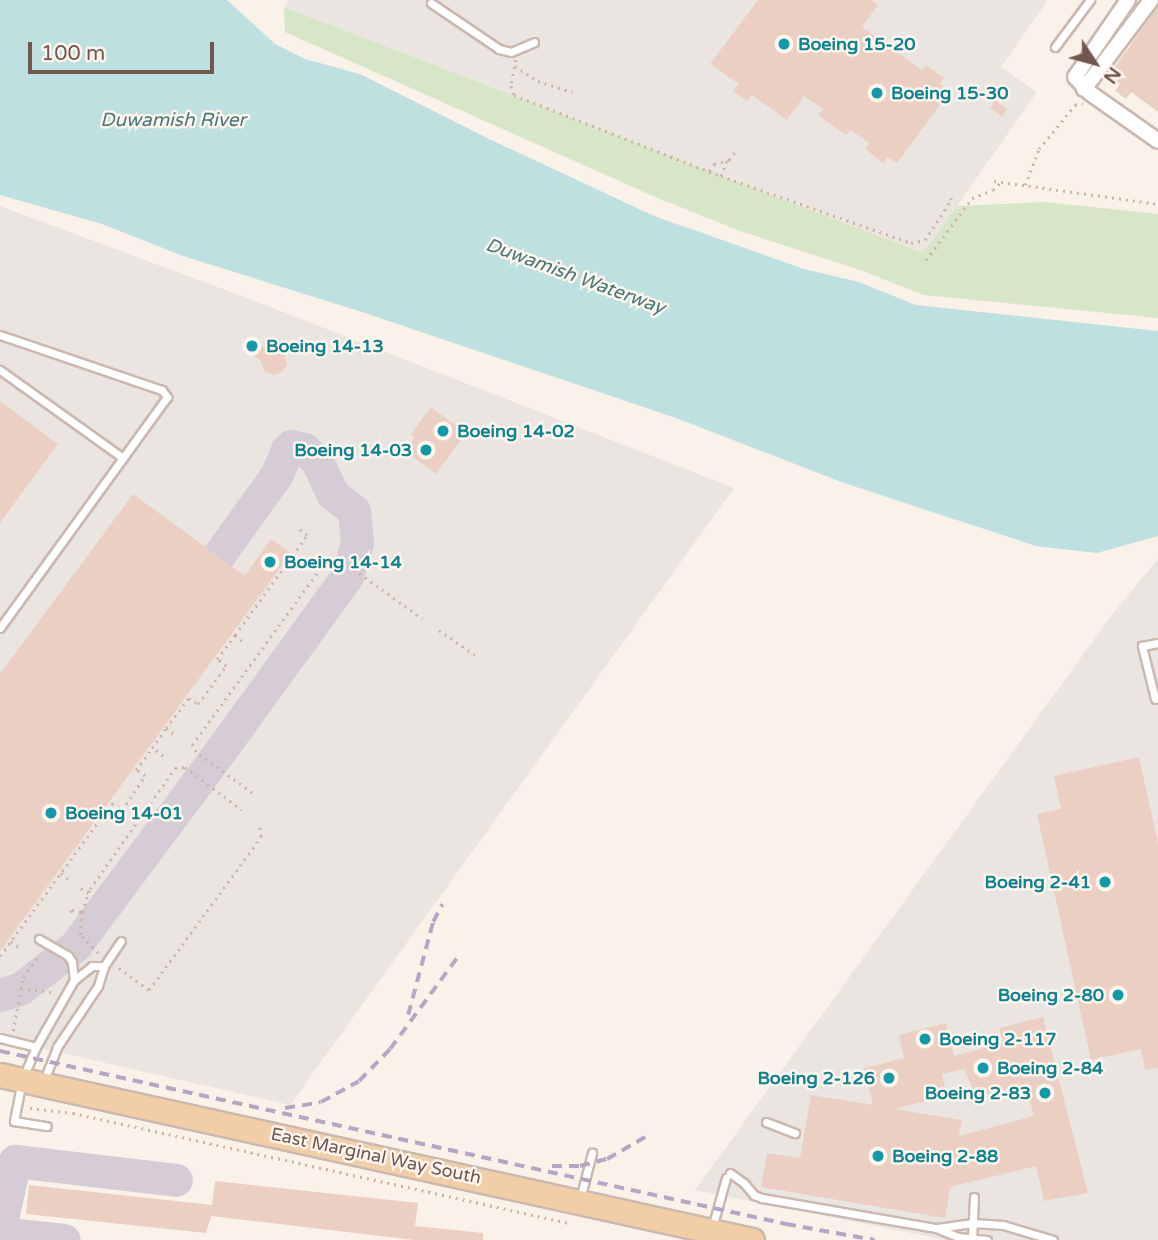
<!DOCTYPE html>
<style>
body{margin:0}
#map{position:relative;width:1158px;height:1240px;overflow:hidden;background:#faf1e8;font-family:"Varela Round",sans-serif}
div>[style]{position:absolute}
.industrial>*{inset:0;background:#ebe5e1}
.green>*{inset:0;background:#d7e6c8}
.water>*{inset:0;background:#bee0e1}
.taxiway>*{height:33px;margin:-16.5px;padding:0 16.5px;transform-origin:16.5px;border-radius:16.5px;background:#d6ccd6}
.building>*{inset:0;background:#eccfc3}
.path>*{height:2.5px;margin-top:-1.25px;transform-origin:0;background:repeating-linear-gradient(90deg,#d1b2a6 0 2px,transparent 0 7px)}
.roads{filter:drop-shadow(2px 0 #cbb8af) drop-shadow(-2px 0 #cbb8af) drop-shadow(0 2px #cbb8af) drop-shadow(0 -2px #cbb8af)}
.lane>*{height:7px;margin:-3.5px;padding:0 3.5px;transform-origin:3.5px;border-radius:3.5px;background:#fff}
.street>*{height:14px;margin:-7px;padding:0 7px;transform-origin:7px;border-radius:7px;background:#fff}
.primary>*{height:23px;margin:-11.5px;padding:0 11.5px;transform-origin:11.5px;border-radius:11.5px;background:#f1cea8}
.rail>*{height:3.5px;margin-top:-1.75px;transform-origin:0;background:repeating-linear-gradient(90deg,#b3a7c3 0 10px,transparent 0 17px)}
.dots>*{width:19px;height:19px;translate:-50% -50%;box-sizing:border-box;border:4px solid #fdf5ee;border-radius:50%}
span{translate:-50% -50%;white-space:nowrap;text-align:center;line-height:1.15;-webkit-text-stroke:5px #fdf5ee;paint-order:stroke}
.culture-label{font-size:18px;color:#0d838f;font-weight:700}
.left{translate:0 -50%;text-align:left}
.right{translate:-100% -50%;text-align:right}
.street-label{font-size:18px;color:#71574f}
.water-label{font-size:19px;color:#47787b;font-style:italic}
.north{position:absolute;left:1060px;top:28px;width:70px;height:70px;-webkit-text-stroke:5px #fdf5ee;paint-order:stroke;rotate:126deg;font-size:19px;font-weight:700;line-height:28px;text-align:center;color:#71574f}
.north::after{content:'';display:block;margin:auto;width:24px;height:32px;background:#71574f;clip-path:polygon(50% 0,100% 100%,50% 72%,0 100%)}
.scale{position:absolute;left:28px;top:42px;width:186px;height:32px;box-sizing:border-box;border:4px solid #71574f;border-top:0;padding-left:9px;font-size:21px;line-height:24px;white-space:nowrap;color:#71574f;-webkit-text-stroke:5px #fdf5ee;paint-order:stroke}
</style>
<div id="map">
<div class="industrial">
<div style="clip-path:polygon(288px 0,1048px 0,1001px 67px,1037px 92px,924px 253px,284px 7px)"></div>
<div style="clip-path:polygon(0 206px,255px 301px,734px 488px,290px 1105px,0 1039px)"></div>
<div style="clip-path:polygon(1158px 559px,1158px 1240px,946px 1240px,695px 1190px,1114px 612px)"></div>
</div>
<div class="green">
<div style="clip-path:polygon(284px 7px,923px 253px,957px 206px,1045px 202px,1158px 214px,1158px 318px,924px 295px,857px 269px,740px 231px,653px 196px,285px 32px)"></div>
</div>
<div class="water">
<div style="clip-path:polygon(0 0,227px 0,275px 44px,305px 59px,360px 74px,489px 139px,654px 216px,804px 269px,859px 282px,916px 305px,1158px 331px,1158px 536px,1097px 553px,1036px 546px,844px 483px,676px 418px,362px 312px,183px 256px,102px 224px,0 195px)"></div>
</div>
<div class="taxiway">
<div style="left:0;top:995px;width:22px;rotate:-18deg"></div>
<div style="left:21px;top:988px;width:68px;rotate:-37.9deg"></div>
<div style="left:75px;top:946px;width:221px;rotate:-53.3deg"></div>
<div style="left:207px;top:769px;width:238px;rotate:-54deg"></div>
<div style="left:347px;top:576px;width:34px;rotate:-73deg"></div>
<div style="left:357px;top:543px;width:32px;rotate:-95deg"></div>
<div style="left:354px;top:511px;width:28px;rotate:-141deg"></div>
<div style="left:332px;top:493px;width:35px;rotate:-115deg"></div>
<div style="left:317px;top:461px;width:18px;rotate:-137deg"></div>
<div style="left:304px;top:449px;width:13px;rotate:-167deg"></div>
<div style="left:291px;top:446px;width:6px;rotate:135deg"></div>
<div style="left:287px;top:450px;width:26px;rotate:113deg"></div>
<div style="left:277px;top:474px;width:101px;rotate:125.7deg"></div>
<div style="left:0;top:1227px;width:68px;rotate:-77.2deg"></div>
<div style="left:15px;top:1161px;width:162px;rotate:6.7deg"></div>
<div style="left:0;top:1233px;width:64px;rotate:6.2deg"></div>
</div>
<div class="building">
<div style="clip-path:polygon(758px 0,871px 0,878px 5px,862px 27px,922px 70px,926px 65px,944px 78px,940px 84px,950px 91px,897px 163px,887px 157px,883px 163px,865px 149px,869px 143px,851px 130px,846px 135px,818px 115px,823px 109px,804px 96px,787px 120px,752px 95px,747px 101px,733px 91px,739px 84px,710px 64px)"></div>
<div style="clip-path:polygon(1158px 7px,1158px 112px,1131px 92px,1126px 99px,1115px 91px,1120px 84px,1108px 76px)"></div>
<div style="clip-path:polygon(995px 100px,1007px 109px,1002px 117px,990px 108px)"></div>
<div style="clip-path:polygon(253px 339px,268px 350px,283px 352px,287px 364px,282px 372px,274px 375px,265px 372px,260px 360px,245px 350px)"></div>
<div style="clip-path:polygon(0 401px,58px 444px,0 523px)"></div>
<div style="clip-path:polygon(431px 407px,466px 433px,436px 474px,405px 451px,415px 437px,411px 434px)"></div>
<div style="clip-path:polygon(133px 494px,245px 576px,271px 539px,291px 553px,0 951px,0 674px)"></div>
<div style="clip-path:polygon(1139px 757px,1158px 843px,1158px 1068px,1145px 1070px,1141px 1049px,1091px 1060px,1037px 814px,1061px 809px,1054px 776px)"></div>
<div style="clip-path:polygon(evenodd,1043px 1017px,1088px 1193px,1044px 1201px,1036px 1166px,950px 1187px,945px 1218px,761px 1187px,767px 1153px,800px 1158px,811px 1095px,873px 1105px,864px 1068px,904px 1058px,899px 1035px,946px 1023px,954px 1056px,1003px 1043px,999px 1028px,1043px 1017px,964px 1069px,976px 1097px,1025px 1084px,1034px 1116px,959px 1136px,962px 1120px,894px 1109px,947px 1096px,942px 1074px,964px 1069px)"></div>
<div style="clip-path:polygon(215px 1181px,418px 1203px,415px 1226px,483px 1233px,483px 1240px,414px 1240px,211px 1216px,206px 1233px,26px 1214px,29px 1185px,212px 1205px)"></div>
</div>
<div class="path">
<div style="left:516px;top:60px;width:26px;rotate:101deg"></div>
<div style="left:511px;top:86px;width:9px;rotate:72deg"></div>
<div style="left:514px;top:95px;width:222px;rotate:21.4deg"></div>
<div style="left:721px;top:176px;width:201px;rotate:19.4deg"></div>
<div style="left:911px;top:243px;width:14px;rotate:-12deg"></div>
<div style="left:925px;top:240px;width:48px;rotate:-57deg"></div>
<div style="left:951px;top:200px;width:4px;rotate:-104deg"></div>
<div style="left:515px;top:66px;width:27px;rotate:33deg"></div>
<div style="left:538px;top:81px;width:36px;rotate:18deg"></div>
<div style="left:709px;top:171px;width:9px;rotate:-54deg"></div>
<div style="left:714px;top:164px;width:16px;rotate:-15deg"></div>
<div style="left:729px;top:160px;width:14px;rotate:-54deg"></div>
<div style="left:721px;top:176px;width:17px;rotate:-69deg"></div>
<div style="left:994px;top:181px;width:166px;rotate:8deg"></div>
<div style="left:1025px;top:185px;width:39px;rotate:-69deg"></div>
<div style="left:1039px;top:149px;width:57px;rotate:-50.7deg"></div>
<div style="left:1075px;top:105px;width:8px;rotate:-14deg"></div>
<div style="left:926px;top:260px;width:77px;rotate:-53.4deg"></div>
<div style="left:972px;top:198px;width:22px;rotate:-21deg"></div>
<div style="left:993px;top:190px;width:11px;rotate:-45deg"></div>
<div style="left:439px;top:630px;width:44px;rotate:34.8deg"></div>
<div style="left:235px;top:635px;width:123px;rotate:-54.2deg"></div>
<div style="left:307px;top:535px;width:9px;rotate:-144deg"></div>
<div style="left:166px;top:728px;width:38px;rotate:-53deg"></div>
<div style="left:189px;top:698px;width:11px;rotate:34deg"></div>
<div style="left:198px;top:704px;width:47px;rotate:-53.6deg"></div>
<div style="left:226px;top:666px;width:11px;rotate:-142deg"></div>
<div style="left:217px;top:659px;width:30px;rotate:-53deg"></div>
<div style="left:235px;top:635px;width:13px;rotate:39deg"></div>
<div style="left:163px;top:756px;width:14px;rotate:-144deg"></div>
<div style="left:152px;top:748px;width:24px;rotate:-55deg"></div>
<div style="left:166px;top:728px;width:14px;rotate:36deg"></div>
<div style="left:252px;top:793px;width:69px;rotate:-143.8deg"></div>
<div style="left:196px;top:752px;width:8px;rotate:-120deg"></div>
<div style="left:192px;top:745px;width:223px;rotate:-54deg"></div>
<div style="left:323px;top:565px;width:13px;rotate:-18deg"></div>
<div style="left:335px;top:561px;width:14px;rotate:17deg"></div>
<div style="left:348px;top:565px;width:92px;rotate:35.8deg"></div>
<div style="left:61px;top:873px;width:13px;rotate:39deg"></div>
<div style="left:81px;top:888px;width:9px;rotate:36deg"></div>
<div style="left:70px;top:912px;width:3px;rotate:-45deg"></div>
<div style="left:72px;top:910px;width:10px;rotate:11deg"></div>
<div style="left:11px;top:941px;width:10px;rotate:37deg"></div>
<div style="left:98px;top:953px;width:25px;rotate:-135deg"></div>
<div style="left:80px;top:935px;width:23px;rotate:-85deg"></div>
<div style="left:82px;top:912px;width:24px;rotate:-71deg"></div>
<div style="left:90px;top:889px;width:148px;rotate:-54.9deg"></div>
<div style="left:175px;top:768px;width:10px;rotate:-6deg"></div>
<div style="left:185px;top:767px;width:71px;rotate:37deg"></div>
<div style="left:0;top:956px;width:190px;rotate:-53.8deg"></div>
<div style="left:112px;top:803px;width:12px;rotate:35deg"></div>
<div style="left:122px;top:810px;width:41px;rotate:-55.9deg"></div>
<div style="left:145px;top:776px;width:11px;rotate:-146deg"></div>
<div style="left:136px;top:770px;width:27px;rotate:-54deg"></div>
<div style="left:119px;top:968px;width:37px;rotate:36deg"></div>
<div style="left:149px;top:990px;width:190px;rotate:-53.8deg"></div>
<div style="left:261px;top:837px;width:14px;rotate:-98deg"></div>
<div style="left:21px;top:988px;width:35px;rotate:8deg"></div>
<div style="left:13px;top:1031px;width:55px;rotate:-79.5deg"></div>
<div style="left:23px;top:977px;width:25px;rotate:-53deg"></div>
<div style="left:30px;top:1108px;width:43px;rotate:6.6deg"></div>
<div style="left:73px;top:1113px;width:508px;rotate:12.5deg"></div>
</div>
<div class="roads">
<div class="lane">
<div style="left:431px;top:3px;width:82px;rotate:34.1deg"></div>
<div style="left:499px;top:49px;width:12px;rotate:14deg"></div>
<div style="left:511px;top:52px;width:25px;rotate:-23deg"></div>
<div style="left:1055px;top:47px;width:59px;rotate:-53.3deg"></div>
<div style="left:0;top:335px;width:171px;rotate:18.8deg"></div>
<div style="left:162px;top:390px;width:9px;rotate:54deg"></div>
<div style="left:167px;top:397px;width:285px;rotate:125.9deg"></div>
<div style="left:0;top:370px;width:151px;rotate:35.6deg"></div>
<div style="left:1155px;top:699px;width:55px;rotate:-103.8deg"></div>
<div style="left:1142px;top:646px;width:16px;rotate:-11deg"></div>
<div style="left:39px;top:939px;width:34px;rotate:30deg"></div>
<div style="left:68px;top:956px;width:7px;rotate:56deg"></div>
<div style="left:72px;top:962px;width:18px;rotate:84deg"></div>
<div style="left:104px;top:966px;width:30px;rotate:-56deg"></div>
<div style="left:0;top:1038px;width:37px;rotate:14deg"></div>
<div style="left:44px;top:1080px;width:35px;rotate:-68deg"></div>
<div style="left:57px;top:1047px;width:73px;rotate:-56.1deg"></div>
<div style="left:98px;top:986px;width:21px;rotate:-73deg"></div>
<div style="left:104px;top:966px;width:12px;rotate:180deg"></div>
<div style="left:92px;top:966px;width:23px;rotate:142deg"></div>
<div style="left:74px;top:980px;width:77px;rotate:119.6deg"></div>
<div style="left:36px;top:1047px;width:36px;rotate:113deg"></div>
<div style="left:22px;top:1080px;width:42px;rotate:101deg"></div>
<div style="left:14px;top:1121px;width:33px;rotate:9deg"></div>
<div style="left:766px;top:1122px;width:31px;rotate:21deg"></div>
<div style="left:730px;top:1173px;width:17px;rotate:36deg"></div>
<div style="left:744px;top:1183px;width:16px;rotate:50deg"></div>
<div style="left:754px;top:1195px;width:9px;rotate:21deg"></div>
<div style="left:762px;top:1198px;width:177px;rotate:9.8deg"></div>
<div style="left:936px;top:1228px;width:24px;rotate:22deg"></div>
<div style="left:958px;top:1237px;width:29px;rotate:6deg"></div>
<div style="left:580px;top:1199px;width:48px;rotate:-75.4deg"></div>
<div style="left:712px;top:1228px;width:52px;rotate:-74.4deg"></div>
<div style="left:937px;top:1228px;width:36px;rotate:-8deg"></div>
<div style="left:973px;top:1223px;width:30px;rotate:4deg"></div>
<div style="left:1003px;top:1225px;width:52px;rotate:16.7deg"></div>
<div style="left:972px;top:1239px;width:42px;rotate:-87.3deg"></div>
</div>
<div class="street">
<div style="left:1128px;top:0;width:93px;rotate:124.5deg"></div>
<div style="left:1075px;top:77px;width:22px;rotate:47deg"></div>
<div style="left:1090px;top:93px;width:83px;rotate:35.2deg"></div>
<div style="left:1084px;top:89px;width:111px;rotate:-53deg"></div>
</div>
<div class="primary">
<div style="left:0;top:1075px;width:770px;rotate:12.38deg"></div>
</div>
</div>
<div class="rail">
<div style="left:408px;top:1015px;width:96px;rotate:-75deg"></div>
<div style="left:433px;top:922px;width:20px;rotate:-63deg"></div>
<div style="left:0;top:1051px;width:805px;rotate:12.41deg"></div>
<div style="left:786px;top:1224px;width:90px;rotate:10.2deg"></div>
<div style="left:285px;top:1108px;width:36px;rotate:-9deg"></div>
<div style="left:321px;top:1102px;width:43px;rotate:-28.9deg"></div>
<div style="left:359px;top:1081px;width:45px;rotate:-45.9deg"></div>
<div style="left:390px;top:1049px;width:117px;rotate:-53.7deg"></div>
<div style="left:552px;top:1166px;width:28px"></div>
<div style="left:580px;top:1166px;width:28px;rotate:-15deg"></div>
<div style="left:607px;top:1159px;width:44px;rotate:-30.1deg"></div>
</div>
<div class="dots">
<div style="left:784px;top:44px;background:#0f9aa8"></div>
<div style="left:877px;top:93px;background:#0f9aa8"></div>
<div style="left:252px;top:346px;background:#0f9aa8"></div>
<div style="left:443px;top:431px;background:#0f9aa8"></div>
<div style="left:426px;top:450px;background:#0f9aa8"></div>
<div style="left:270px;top:562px;background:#0f9aa8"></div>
<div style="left:51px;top:813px;background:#0f9aa8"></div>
<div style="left:1105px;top:882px;background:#0f9aa8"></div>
<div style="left:1118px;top:995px;background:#0f9aa8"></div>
<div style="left:925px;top:1039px;background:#0f9aa8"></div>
<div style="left:983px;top:1068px;background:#0f9aa8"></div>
<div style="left:889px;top:1078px;background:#0f9aa8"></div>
<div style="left:1045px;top:1093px;background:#0f9aa8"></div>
<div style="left:878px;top:1156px;background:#0f9aa8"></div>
</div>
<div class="culture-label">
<span class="left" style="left:798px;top:44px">Boeing 15-20</span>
<span class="left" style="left:891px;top:93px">Boeing 15-30</span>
<span class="left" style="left:266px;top:346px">Boeing 14-13</span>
<span class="left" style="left:457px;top:431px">Boeing 14-02</span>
<span class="right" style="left:412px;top:450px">Boeing 14-03</span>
<span class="left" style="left:284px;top:562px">Boeing 14-14</span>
<span class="left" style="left:65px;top:813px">Boeing 14-01</span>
<span class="right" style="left:1091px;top:882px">Boeing 2-41</span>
<span class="right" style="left:1104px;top:995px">Boeing 2-80</span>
<span class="left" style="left:939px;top:1039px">Boeing 2-117</span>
<span class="left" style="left:997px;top:1068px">Boeing 2-84</span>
<span class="right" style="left:875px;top:1078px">Boeing 2-126</span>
<span class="right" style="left:1031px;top:1093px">Boeing 2-83</span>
<span class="left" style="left:892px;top:1156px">Boeing 2-88</span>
</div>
<div class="street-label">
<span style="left:376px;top:1156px;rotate:12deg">East Marginal Way South</span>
</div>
<div class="water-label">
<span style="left:173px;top:121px">Duwamish River</span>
<span style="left:575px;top:277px;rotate:20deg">Duwamish Waterway</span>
</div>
<div class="north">N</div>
<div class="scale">100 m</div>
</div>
